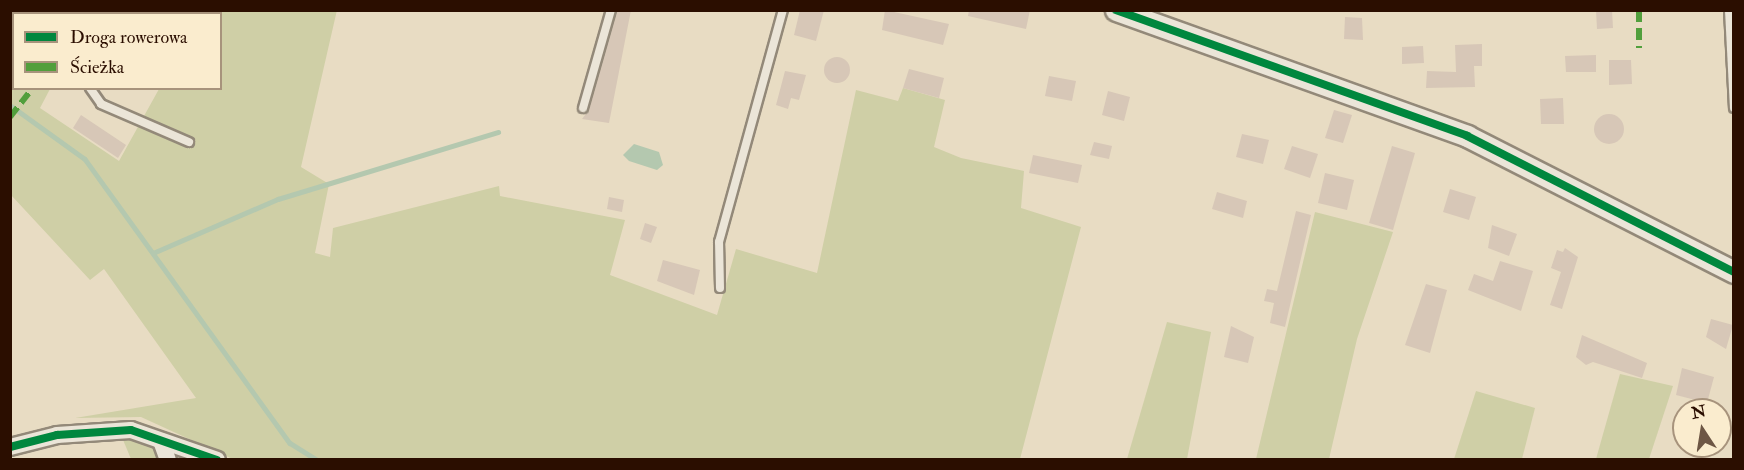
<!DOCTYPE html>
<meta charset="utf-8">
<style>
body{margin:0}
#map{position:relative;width:1744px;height:470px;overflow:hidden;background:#e8dcc3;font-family:"IM FELL Double Pica",serif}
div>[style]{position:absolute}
.green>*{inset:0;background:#cfcfa6}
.water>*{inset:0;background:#b4c8af}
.stream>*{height:4.5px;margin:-2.25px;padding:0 2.25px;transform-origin:2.25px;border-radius:2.25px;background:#b4c8af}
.building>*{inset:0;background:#d7c7b7}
.round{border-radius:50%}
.roads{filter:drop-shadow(2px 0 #938979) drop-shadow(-2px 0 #938979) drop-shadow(0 2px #938979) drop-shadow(0 -2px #938979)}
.service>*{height:8px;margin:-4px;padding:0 4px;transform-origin:4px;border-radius:4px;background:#ebe5d8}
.minor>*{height:16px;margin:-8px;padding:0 8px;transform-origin:8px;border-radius:8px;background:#ebe5d8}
.tertiary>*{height:21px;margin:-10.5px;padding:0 10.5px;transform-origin:10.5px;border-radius:10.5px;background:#ebe5d8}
.quiet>*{height:6px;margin-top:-3px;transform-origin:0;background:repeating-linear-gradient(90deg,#519f3c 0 12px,transparent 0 18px)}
.cycleway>*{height:8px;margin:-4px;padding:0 4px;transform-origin:4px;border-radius:4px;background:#00873e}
span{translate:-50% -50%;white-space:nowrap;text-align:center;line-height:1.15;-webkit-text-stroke:6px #faecce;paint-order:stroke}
.frame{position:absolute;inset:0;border:12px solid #2b0e00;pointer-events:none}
.legend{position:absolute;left:12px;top:12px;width:210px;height:78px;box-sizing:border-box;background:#faecce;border:2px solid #a7937c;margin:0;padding:8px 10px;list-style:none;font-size:18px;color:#2b0e00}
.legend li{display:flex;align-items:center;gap:12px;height:30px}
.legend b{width:30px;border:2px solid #a7937c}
.north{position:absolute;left:1672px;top:398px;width:60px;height:60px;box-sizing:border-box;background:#faecce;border:2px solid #a7937c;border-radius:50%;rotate:348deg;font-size:16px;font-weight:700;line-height:24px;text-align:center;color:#2b0e00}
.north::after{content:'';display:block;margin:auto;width:21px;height:27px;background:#6d5644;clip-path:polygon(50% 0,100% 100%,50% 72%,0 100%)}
</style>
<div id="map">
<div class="green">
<div style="clip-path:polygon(337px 10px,301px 167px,329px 184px,315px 253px,330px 257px,333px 228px,499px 186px,500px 196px,625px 220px,610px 275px,717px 315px,736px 249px,817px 273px,856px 90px,898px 101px,903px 88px,945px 100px,934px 147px,961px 158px,1024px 171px,1021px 208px,1081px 227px,1020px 459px,235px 460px,141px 417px,75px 418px,196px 398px,104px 269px,90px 280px,11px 195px,11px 11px,91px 11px,14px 14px,14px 88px,50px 89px,40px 108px,119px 161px,159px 89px,220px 88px,220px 14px,198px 11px)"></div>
<div style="clip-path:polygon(1315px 212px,1393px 232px,1357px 339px,1329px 459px,1256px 459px)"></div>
<div style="clip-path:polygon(1167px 322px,1211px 332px,1187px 459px,1127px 459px)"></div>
<div style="clip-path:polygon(1620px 374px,1673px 386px,1649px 459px,1596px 459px)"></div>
<div style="clip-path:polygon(1476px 391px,1535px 408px,1522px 459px,1454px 459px)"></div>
<div style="clip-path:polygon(121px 435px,153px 441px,160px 459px,131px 459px)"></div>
</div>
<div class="water">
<div style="clip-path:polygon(634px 144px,659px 152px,663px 165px,657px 170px,629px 161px,623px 155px)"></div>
</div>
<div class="stream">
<div style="left:10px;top:105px;width:92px;rotate:35.8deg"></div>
<div style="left:85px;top:159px;width:350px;rotate:54.2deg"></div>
<div style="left:290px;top:443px;width:32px;rotate:32deg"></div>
<div style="left:153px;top:253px;width:136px;rotate:-23.4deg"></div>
<div style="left:278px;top:199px;width:230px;rotate:-16.9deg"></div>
</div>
<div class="building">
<div style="clip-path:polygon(617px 10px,631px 10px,609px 123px,582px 119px,589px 110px)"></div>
<div style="clip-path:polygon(800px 10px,824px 10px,816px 41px,794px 35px)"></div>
<div style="clip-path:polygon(885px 10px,949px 24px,943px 45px,882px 30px)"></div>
<div style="clip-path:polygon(969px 10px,1030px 10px,1026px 29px,968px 16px)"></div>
<div style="clip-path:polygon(1596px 10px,1612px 10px,1613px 28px,1597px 29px)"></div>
<div style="clip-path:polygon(1345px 17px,1362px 18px,1363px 40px,1344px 39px)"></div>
<div style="clip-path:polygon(1482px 44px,1482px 66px,1474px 66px,1475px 87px,1426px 88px,1427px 71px,1456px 72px,1455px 45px)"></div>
<div style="clip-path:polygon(1423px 46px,1424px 63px,1402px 64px,1402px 47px)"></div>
<div style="clip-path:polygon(1596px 55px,1596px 72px,1566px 72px,1565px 56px)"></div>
<div class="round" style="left:824px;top:57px;width:26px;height:26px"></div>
<div style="clip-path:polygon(1609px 60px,1631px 60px,1632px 84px,1609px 85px)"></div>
<div style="clip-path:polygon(909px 69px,944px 78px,939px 98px,903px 88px)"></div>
<div style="clip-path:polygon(785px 71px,806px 75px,799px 100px,791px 98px,788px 109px,776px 105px)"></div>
<div style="clip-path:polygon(1049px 76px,1076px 81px,1072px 101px,1045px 96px)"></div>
<div style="clip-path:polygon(1108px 91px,1130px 97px,1124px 121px,1102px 115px)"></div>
<div style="clip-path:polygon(1563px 98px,1564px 124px,1541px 124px,1540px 99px)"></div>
<div style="clip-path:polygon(1334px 110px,1352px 115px,1343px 143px,1325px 138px)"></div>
<div class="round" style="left:1594px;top:114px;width:30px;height:30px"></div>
<div style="clip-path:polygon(81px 115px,126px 145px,118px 158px,73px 128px)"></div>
<div style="clip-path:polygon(1242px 134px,1269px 140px,1263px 164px,1236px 157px)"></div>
<div style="clip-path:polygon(1094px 142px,1112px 146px,1109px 159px,1090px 155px)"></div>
<div style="clip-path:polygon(1292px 146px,1318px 154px,1310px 178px,1284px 169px)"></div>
<div style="clip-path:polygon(1392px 146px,1415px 153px,1393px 230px,1369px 223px)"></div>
<div style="clip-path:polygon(1033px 155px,1082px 165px,1078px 183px,1029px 173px)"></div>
<div style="clip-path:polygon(1325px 173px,1354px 180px,1347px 210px,1318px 203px)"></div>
<div style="clip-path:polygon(1450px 189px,1476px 197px,1469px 220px,1443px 212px)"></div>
<div style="clip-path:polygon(1217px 192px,1247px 201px,1243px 218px,1212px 209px)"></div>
<div style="clip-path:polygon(609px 197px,624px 200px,622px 212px,607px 209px)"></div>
<div style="clip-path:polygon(1296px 211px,1311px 215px,1285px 327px,1270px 323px,1274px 303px,1264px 301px,1267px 289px,1277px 291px)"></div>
<div style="clip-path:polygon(645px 223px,657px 227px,651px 243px,640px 239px)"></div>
<div style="clip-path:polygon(1492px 225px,1517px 234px,1509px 256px,1488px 248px)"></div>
<div style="clip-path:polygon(1565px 248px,1578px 257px,1562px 309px,1550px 305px,1561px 272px,1551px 268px,1557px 250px,1563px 252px)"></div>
<div style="clip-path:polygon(663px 260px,700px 270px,694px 295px,657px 281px)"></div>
<div style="clip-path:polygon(1500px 261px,1533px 271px,1521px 311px,1468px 290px,1474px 274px,1493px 281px)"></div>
<div style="clip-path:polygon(1426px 284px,1447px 290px,1430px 353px,1405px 345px)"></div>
<div style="clip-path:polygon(1711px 319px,1733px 325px,1726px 349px,1706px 337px)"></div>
<div style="clip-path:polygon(1231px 326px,1254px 337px,1248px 363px,1224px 357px)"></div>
<div style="clip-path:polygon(1582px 335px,1647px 363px,1642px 378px,1593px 362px,1586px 365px,1576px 357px)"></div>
<div style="clip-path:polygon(1682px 368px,1714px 377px,1707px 403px,1676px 395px)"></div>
</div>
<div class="roads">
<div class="service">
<div style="left:1729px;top:10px;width:98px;rotate:87.1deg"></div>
<div style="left:119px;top:14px;width:4px;rotate:-76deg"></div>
<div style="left:90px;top:88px;width:19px;rotate:55deg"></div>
<div style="left:101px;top:104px;width:96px;rotate:23.4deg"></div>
<div style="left:583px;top:108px;width:102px;rotate:-74.1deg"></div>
<div style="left:720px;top:288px;width:46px;rotate:-91.2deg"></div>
<div style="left:719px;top:242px;width:241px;rotate:-74.6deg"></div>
</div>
<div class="minor">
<div style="left:161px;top:441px;width:20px;rotate:70deg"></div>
<div style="left:10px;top:447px;width:49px;rotate:-14.3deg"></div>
<div style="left:57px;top:435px;width:74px;rotate:-3.9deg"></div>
<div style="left:131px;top:430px;width:91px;rotate:19.2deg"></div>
</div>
<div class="tertiary">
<div style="left:1116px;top:10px;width:373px;rotate:19.7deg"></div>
<div style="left:1467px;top:136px;width:300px;rotate:27deg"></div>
</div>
</div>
<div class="quiet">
<div style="left:1639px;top:10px;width:38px;rotate:90deg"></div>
<div style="left:83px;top:14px;width:4px;rotate:-63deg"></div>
<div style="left:10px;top:117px;width:37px;rotate:-52deg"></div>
</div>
<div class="cycleway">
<div style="left:1116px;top:10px;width:373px;rotate:19.7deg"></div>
<div style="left:1467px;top:136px;width:300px;rotate:27deg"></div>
<div style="left:10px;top:447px;width:49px;rotate:-14.3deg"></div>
<div style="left:57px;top:435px;width:74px;rotate:-3.9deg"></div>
<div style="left:131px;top:430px;width:91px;rotate:19.2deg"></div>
</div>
<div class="frame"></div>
<ul class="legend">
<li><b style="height:8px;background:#00873e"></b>Droga rowerowa</li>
<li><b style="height:8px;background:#519f3c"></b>Ścieżka</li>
</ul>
<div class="north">N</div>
</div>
